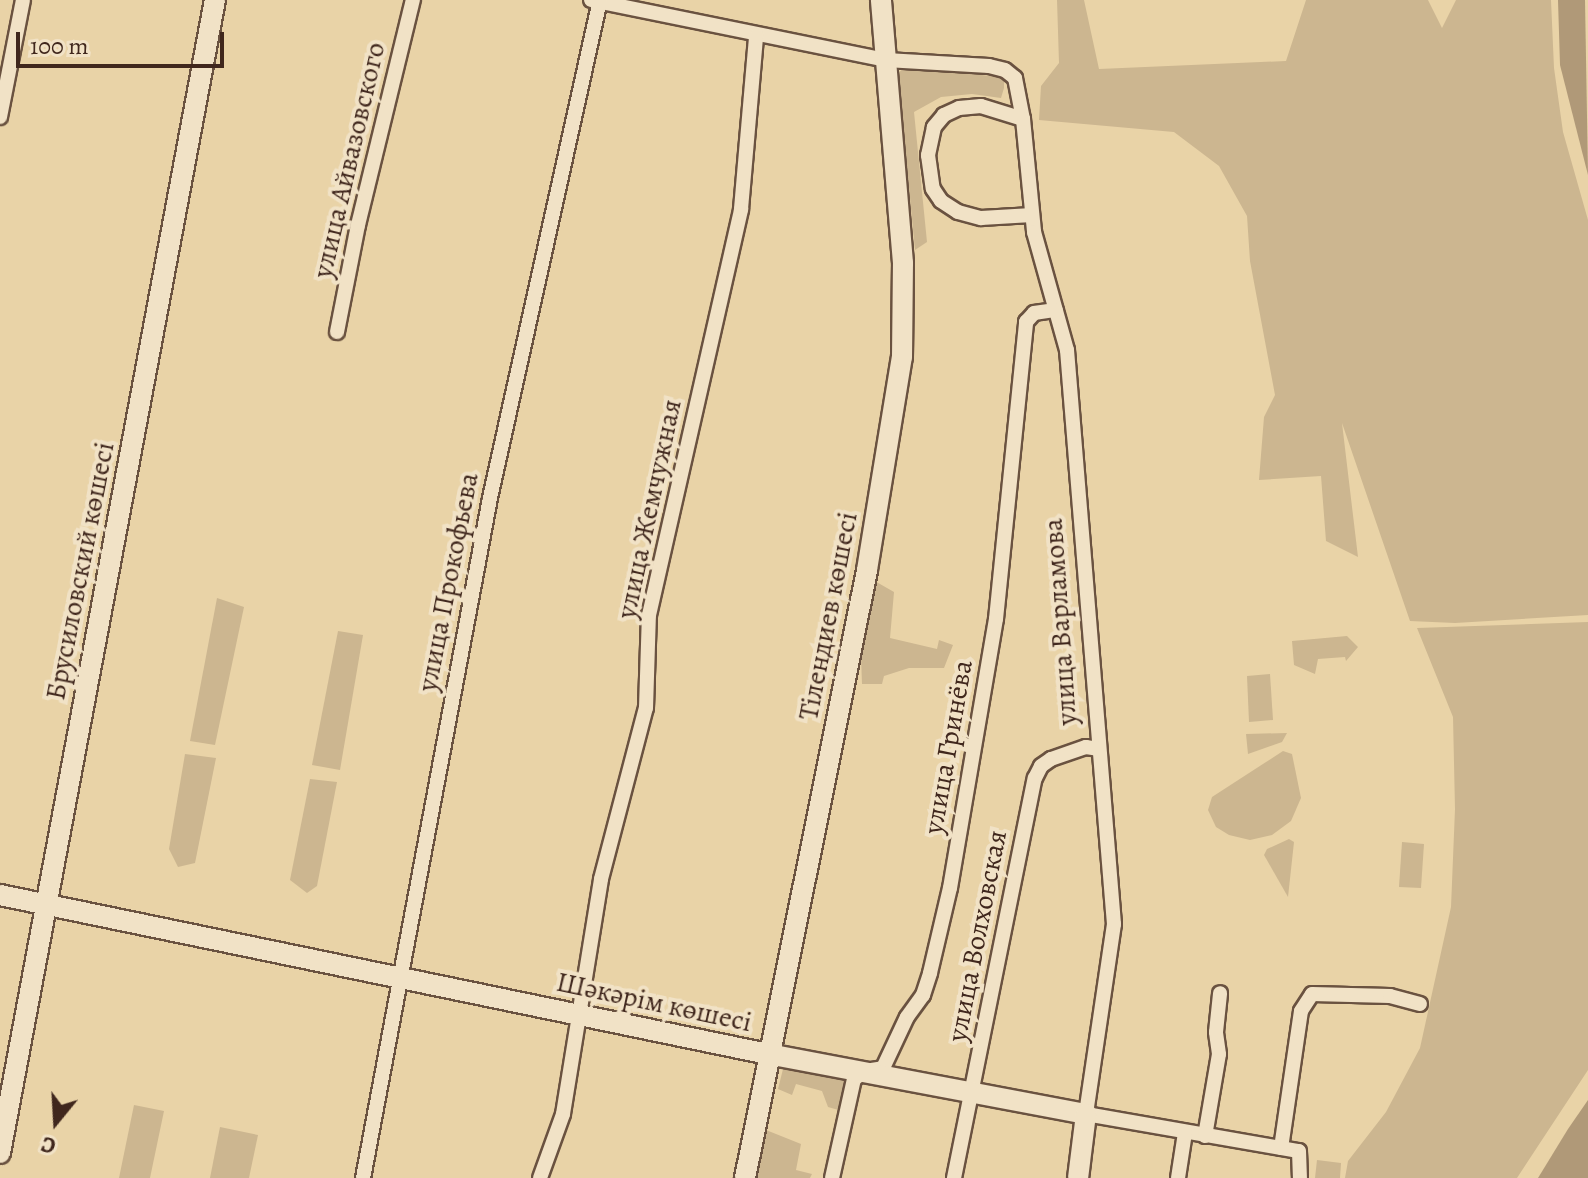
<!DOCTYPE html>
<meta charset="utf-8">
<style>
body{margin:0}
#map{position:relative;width:1588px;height:1178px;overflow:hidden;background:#e9d3a7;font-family:Alegreya,serif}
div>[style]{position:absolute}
.green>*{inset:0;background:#ccb690}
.water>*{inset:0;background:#b09978}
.roads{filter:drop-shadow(2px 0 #6a5240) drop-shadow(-2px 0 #6a5240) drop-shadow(0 2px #6a5240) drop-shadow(0 -2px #6a5240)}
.street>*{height:14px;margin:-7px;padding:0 7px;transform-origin:7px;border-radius:7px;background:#f1e2c6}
.secondary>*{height:20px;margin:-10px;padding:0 10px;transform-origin:10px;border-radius:10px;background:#f1e2c6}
span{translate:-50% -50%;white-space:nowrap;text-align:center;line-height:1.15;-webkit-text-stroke:8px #f1e2c6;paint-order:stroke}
.street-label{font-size:28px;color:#40271d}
.north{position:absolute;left:16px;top:1082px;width:80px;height:80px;-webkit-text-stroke:6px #f1e2c6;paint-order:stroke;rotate:198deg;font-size:22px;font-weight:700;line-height:32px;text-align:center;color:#40271d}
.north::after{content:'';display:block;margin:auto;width:28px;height:36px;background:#40271d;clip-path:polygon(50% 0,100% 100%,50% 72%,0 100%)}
.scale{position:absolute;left:16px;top:32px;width:208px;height:36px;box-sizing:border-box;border:4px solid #40271d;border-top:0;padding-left:10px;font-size:24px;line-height:28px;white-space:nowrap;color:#40271d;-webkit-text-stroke:6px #f1e2c6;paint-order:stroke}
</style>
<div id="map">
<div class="green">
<div style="clip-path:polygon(1057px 0,1084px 0,1099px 69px,1286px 61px,1306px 0,1428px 0,1442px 28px,1456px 0,1551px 0,1554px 68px,1563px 132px,1588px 220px,1588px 615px,1455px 623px,1410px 621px,1342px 423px,1358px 557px,1326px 541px,1321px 476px,1259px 480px,1264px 417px,1275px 395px,1250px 261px,1247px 216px,1219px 166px,1174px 132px,1039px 120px,1041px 86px,1059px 63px)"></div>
<div style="clip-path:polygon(908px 65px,997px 77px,1004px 81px,1004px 88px,1001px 98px,972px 94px,941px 97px,914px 112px,927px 242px,915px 250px,898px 73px)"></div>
<div style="clip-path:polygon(873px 580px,894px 592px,890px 638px,937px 649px,939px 640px,953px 645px,944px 668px,909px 668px,884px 676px,882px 684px,862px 684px,860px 630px)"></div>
<div style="clip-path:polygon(217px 598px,244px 607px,215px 745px,190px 741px)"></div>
<div style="clip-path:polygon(1588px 622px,1588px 1070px,1517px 1178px,1345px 1178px,1348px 1161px,1386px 1112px,1420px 1048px,1451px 907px,1455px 809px,1453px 717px,1417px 628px)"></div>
<div style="clip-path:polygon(338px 631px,363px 635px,340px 770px,312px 765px)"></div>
<div style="clip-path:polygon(1347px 636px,1358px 647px,1346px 661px,1345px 657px,1318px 659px,1315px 674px,1294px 665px,1292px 641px)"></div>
<div style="clip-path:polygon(1270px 674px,1273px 720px,1249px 722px,1247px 676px)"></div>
<div style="clip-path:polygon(1287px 733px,1282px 742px,1248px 754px,1246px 734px)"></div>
<div style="clip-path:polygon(1283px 751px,1292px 754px,1301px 798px,1291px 821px,1272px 835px,1250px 840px,1229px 835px,1216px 827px,1208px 810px,1212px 797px)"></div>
<div style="clip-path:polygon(185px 754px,216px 758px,195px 863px,178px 867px,169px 849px)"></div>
<div style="clip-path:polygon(310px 779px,337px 782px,317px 886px,307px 893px,290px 880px)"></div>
<div style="clip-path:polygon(1289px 839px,1294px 842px,1288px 897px,1264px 855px,1267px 849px)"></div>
<div style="clip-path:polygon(1402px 842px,1424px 844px,1421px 888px,1399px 887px)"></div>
<div style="clip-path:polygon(786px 1057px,854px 1069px,842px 1111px,828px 1107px,822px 1091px,796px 1084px,792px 1095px,778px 1089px)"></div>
<div style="clip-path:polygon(134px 1105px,164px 1111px,150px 1178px,119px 1178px)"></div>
<div style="clip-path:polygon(220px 1127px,258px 1135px,249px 1178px,210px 1178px)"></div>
<div style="clip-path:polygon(766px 1130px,801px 1144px,796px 1170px,812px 1174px,810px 1178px,754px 1178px)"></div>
<div style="clip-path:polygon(1317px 1160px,1341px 1163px,1340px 1178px,1315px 1178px)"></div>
</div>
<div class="water">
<div style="clip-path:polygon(1558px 0,1585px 0,1588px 175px,1560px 65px)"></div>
<div style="clip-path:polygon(1588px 1100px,1588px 1178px,1538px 1178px,1568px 1129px)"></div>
</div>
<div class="roads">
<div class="street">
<div style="left:591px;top:0;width:301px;rotate:11.5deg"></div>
<div style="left:886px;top:60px;width:103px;rotate:3.3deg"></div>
<div style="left:989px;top:66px;width:16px;rotate:14deg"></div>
<div style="left:1005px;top:70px;width:13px;rotate:39deg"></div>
<div style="left:1015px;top:78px;width:42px;rotate:79deg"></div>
<div style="left:1023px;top:119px;width:114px;rotate:84.4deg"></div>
<div style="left:1034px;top:232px;width:123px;rotate:74.4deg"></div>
<div style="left:1067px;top:350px;width:576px;rotate:85.32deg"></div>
<div style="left:1114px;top:924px;width:192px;rotate:98.4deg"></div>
<div style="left:1086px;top:1114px;width:216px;rotate:9.9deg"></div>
<div style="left:1299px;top:1151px;width:27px;rotate:88deg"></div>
<div style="left:0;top:117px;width:119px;rotate:-78.9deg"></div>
<div style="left:1023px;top:119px;width:44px;rotate:-162.8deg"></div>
<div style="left:981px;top:106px;width:22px;rotate:175deg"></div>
<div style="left:959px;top:108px;width:17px;rotate:155deg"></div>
<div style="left:944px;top:115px;width:16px;rotate:130deg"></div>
<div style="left:934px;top:127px;width:29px;rotate:102deg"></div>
<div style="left:928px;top:155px;width:34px;rotate:82deg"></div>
<div style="left:933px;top:189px;width:14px;rotate:56deg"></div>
<div style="left:941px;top:201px;width:20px;rotate:33deg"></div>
<div style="left:958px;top:212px;width:24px;rotate:15deg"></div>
<div style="left:981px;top:218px;width:51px;rotate:-3.4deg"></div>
<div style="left:337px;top:332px;width:109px;rotate:-78.9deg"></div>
<div style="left:358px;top:225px;width:232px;rotate:-76.3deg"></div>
<div style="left:1205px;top:1136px;width:83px;rotate:-80.3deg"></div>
<div style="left:1219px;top:1054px;width:22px;rotate:-98deg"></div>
<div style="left:1216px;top:1032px;width:39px;rotate:-84deg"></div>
<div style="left:1281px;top:1148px;width:138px;rotate:-81.7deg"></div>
<div style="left:1301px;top:1011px;width:20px;rotate:-57deg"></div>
<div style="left:1312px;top:994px;width:78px;rotate:1.5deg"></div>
<div style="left:1390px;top:996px;width:31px;rotate:15deg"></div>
<div style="left:363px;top:1178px;width:692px;rotate:-79.42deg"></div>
<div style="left:490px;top:498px;width:510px;rotate:-77.54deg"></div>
<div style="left:540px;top:1178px;width:68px;rotate:-70.2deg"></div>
<div style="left:563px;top:1114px;width:238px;rotate:-80.8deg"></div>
<div style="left:601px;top:879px;width:177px;rotate:-75.3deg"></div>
<div style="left:646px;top:708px;width:93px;rotate:-88.2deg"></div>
<div style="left:649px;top:615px;width:416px;rotate:-77.2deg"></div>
<div style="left:741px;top:209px;width:174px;rotate:-85deg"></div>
<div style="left:832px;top:1178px;width:101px;rotate:-77.5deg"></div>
<div style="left:854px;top:1079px;width:14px;rotate:-36deg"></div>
<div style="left:865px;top:1071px;width:18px;rotate:-9deg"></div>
<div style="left:883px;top:1068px;width:56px;rotate:-64.8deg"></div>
<div style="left:907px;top:1017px;width:27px;rotate:-54deg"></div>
<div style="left:923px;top:995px;width:23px;rotate:-72deg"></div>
<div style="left:930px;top:973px;width:87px;rotate:-76.8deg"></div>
<div style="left:950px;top:888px;width:273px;rotate:-80.3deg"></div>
<div style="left:996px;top:619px;width:299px;rotate:-84.2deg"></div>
<div style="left:1026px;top:322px;width:12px;rotate:-48deg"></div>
<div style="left:1034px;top:313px;width:22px;rotate:-8deg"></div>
<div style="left:954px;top:1178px;width:408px;rotate:-78.6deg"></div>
<div style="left:1035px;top:778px;width:13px;rotate:-63deg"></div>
<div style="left:1041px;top:766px;width:12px;rotate:-35deg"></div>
<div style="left:1051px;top:759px;width:37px;rotate:-19deg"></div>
<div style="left:1086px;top:747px;width:12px;rotate:9deg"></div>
<div style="left:1178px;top:1178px;width:46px;rotate:-81.2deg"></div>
</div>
<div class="secondary">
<div style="left:0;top:895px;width:784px;rotate:11.7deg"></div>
<div style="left:768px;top:1054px;width:324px;rotate:10.7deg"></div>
<div style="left:1086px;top:1114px;width:64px;rotate:97.1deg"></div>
<div style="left:0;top:1153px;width:1173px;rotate:-79.44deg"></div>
<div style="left:745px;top:1178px;width:620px;rotate:-78.65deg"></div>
<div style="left:867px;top:570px;width:216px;rotate:-80.7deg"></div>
<div style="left:902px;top:357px;width:94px;rotate:-89.4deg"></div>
<div style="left:903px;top:263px;width:264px;rotate:-94.8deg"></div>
</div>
</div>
<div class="street-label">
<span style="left:349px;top:160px;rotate:-77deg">улица Айвазовского</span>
<span style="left:649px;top:509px;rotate:-78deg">улица Жемчужная</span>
<span style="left:80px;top:571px;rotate:-79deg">Брусиловский көшесі</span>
<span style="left:448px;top:582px;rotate:-79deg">улица Прокофьева</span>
<span style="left:828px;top:616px;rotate:-79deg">Тілендиев көшесі</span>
<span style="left:1060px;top:622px;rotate:-94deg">улица Варламова</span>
<span style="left:948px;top:747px;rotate:-80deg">улица Гринёва</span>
<span style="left:977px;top:936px;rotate:-79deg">улица Волховская</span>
<span style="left:654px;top:1002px;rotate:12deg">Шәкәрім көшесі</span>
</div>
<div class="north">С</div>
<div class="scale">100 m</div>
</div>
